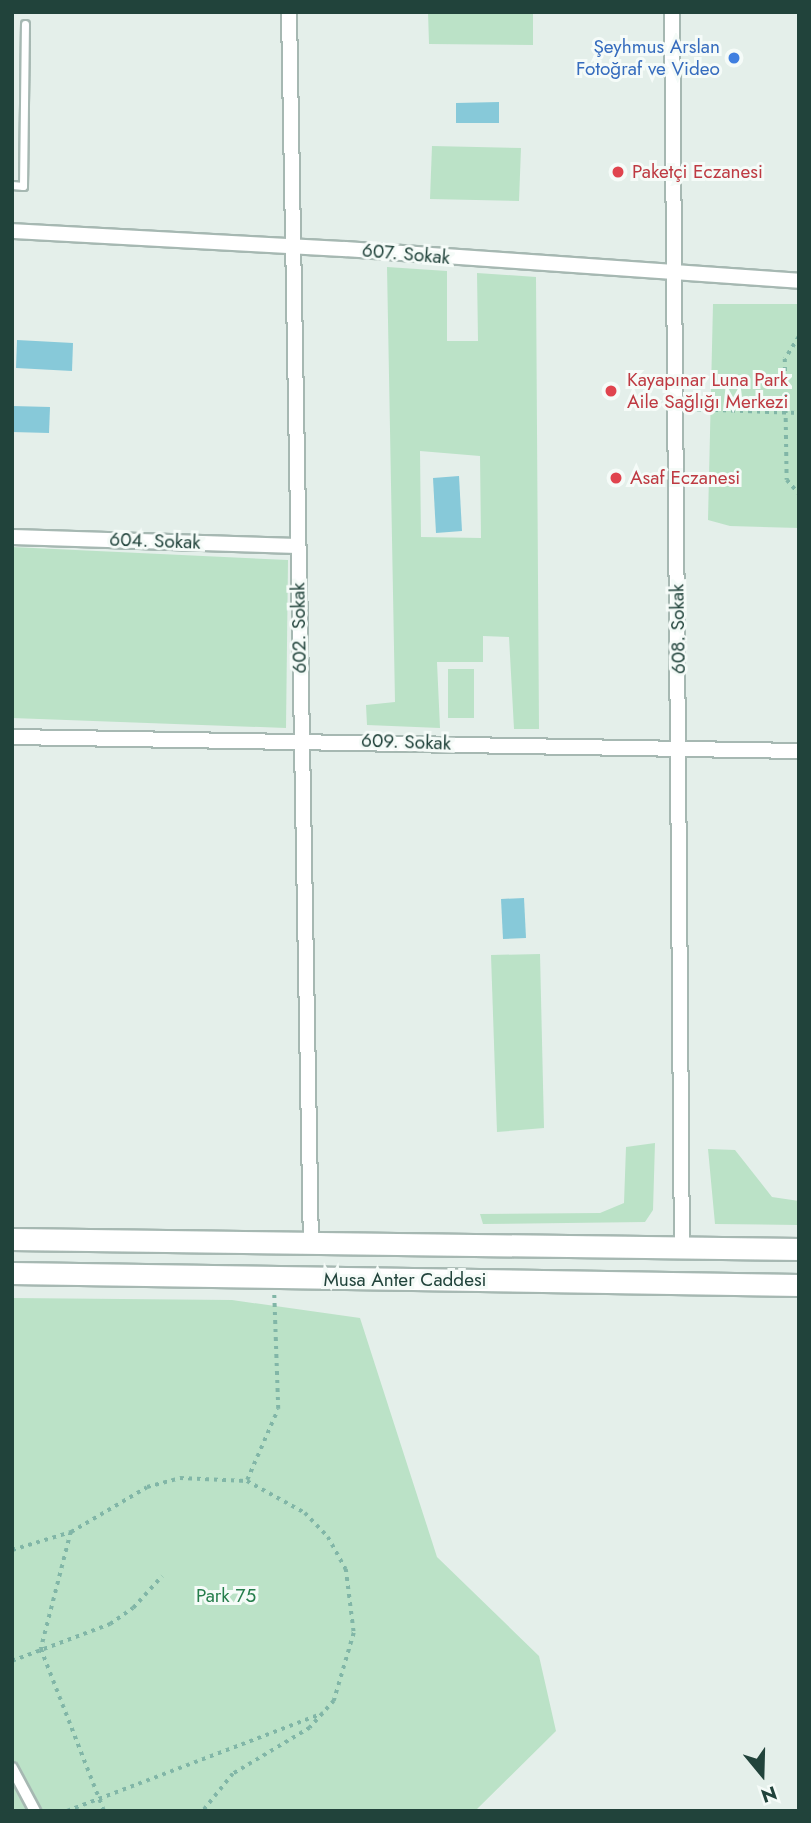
<!DOCTYPE html>
<meta charset="utf-8">
<style>
body{margin:0}
#map{position:relative;width:811px;height:1823px;overflow:hidden;background:#e4efea;font-family:Jost,sans-serif}
div>[style]{position:absolute}
.green>*{inset:0;background:#bbe2c7}
.water>*{inset:0;background:#87c9d9}
.path>*{height:3.5px;margin-top:-1.75px;transform-origin:0;background:repeating-linear-gradient(90deg,#81b6a7 0 3.5px,transparent 0 8.5px)}
.roads{filter:drop-shadow(2px 0 #a6b8b2) drop-shadow(-2px 0 #a6b8b2) drop-shadow(0 2px #a6b8b2) drop-shadow(0 -2px #a6b8b2)}
.service>*{height:7px;margin:-3.5px;padding:0 3.5px;transform-origin:3.5px;border-radius:3.5px;background:#fff}
.pedestrian>*{height:10px;margin:-5px;padding:0 5px;transform-origin:5px;border-radius:5px;background:#fff}
.minor>*{height:14px;margin:-7px;padding:0 7px;transform-origin:7px;border-radius:7px;background:#fff}
.secondary>*{height:21px;margin:-10.5px;padding:0 10.5px;transform-origin:10.5px;border-radius:10.5px;background:#fff}
.dots>*{width:19px;height:19px;translate:-50% -50%;box-sizing:border-box;border:4px solid #f5fbf8;border-radius:50%}
span{translate:-50% -50%;white-space:nowrap;text-align:center;line-height:1.15;-webkit-text-stroke:6px #f5fbf8;paint-order:stroke}
.shop-label{font-size:19px;color:#366cbe}
.right{translate:-100% -50%;text-align:right}
.health-label{font-size:19px;color:#be3a42}
.left{translate:0 -50%;text-align:left}
.street-label{font-size:19px;color:#21433b}
.park-label{font-size:19px;color:#267e4c}
.frame{position:absolute;inset:0;border:14px solid #21433b;pointer-events:none}
.north{position:absolute;left:727px;top:1739px;width:70px;height:70px;-webkit-text-stroke:5px #f5fbf8;paint-order:stroke;rotate:161deg;font-size:19px;font-weight:700;line-height:28px;text-align:center;color:#21433b}
.north::after{content:'';display:block;margin:auto;width:24px;height:32px;background:#21433b;clip-path:polygon(50% 0,100% 100%,50% 72%,0 100%)}
</style>
<div id="map">
<div class="green">
<div style="clip-path:polygon(428px 12px,533px 12px,533px 45px,429px 44px)"></div>
<div style="clip-path:polygon(432px 146px,521px 148px,519px 201px,430px 199px)"></div>
<div style="clip-path:polygon(evenodd,387px 267px,447px 271px,447px 341px,478px 341px,477px 273px,536px 277px,539px 729px,514px 729px,509px 637px,483px 636px,483px 662px,437px 662px,440px 728px,367px 725px,366px 705px,395px 702px,387px 267px,420px 451px,480px 456px,481px 538px,421px 537px,420px 451px)"></div>
<div style="clip-path:polygon(713px 304px,799px 304px,799px 528px,730px 526px,708px 520px)"></div>
<div style="clip-path:polygon(12px 547px,288px 560px,286px 728px,12px 718px)"></div>
<div style="clip-path:polygon(448px 669px,474px 669px,474px 718px,448px 718px)"></div>
<div style="clip-path:polygon(540px 954px,544px 1128px,497px 1132px,491px 955px)"></div>
<div style="clip-path:polygon(655px 1143px,653px 1210px,645px 1222px,483px 1224px,480px 1214px,600px 1213px,624px 1203px,626px 1147px)"></div>
<div style="clip-path:polygon(708px 1149px,735px 1150px,772px 1197px,799px 1201px,799px 1225px,715px 1224px)"></div>
<div style="clip-path:polygon(12px 1298px,232px 1300px,360px 1318px,437px 1557px,539px 1656px,556px 1731px,475px 1811px,12px 1811px)"></div>
</div>
<div class="water">
<div style="clip-path:polygon(499px 102px,499px 123px,456px 123px,456px 103px)"></div>
<div style="clip-path:polygon(17px 340px,73px 343px,72px 371px,16px 368px)"></div>
<div style="clip-path:polygon(12px 406px,50px 407px,49px 433px,12px 432px)"></div>
<div style="clip-path:polygon(459px 476px,462px 531px,436px 533px,433px 478px)"></div>
<div style="clip-path:polygon(524px 898px,526px 938px,503px 939px,501px 899px)"></div>
</div>
<div class="path">
<div style="left:799px;top:337px;width:26px;rotate:122deg"></div>
<div style="left:785px;top:359px;width:121px;rotate:89.1deg"></div>
<div style="left:787px;top:480px;width:18px;rotate:49deg"></div>
<div style="left:689px;top:409px;width:110px;rotate:2.1deg"></div>
<div style="left:247px;top:1480px;width:77px;rotate:-66.4deg"></div>
<div style="left:278px;top:1409px;width:114px;rotate:-92deg"></div>
<div style="left:71px;top:1532px;width:121px;rotate:104.4deg"></div>
<div style="left:41px;top:1649px;width:174px;rotate:68.7deg"></div>
<div style="left:12px;top:1550px;width:62px;rotate:-17deg"></div>
<div style="left:71px;top:1532px;width:88px;rotate:-30.6deg"></div>
<div style="left:147px;top:1487px;width:34px;rotate:-15deg"></div>
<div style="left:180px;top:1478px;width:67px;rotate:2.6deg"></div>
<div style="left:247px;top:1481px;width:66px;rotate:28.9deg"></div>
<div style="left:305px;top:1513px;width:33px;rotate:46deg"></div>
<div style="left:328px;top:1537px;width:37px;rotate:61deg"></div>
<div style="left:346px;top:1569px;width:64px;rotate:82.9deg"></div>
<div style="left:354px;top:1633px;width:71px;rotate:106.4deg"></div>
<div style="left:334px;top:1701px;width:36px;rotate:132deg"></div>
<div style="left:310px;top:1728px;width:90px;rotate:149.1deg"></div>
<div style="left:233px;top:1774px;width:48px;rotate:129deg"></div>
<div style="left:12px;top:1661px;width:105px;rotate:-20.7deg"></div>
<div style="left:110px;top:1624px;width:28px;rotate:-35deg"></div>
<div style="left:133px;top:1608px;width:43px;rotate:-47.8deg"></div>
<div style="left:67px;top:1811px;width:274px;rotate:-20.9deg"></div>
</div>
<div class="roads">
<div class="service">
<div style="left:12px;top:185px;width:11px;rotate:5deg"></div>
<div style="left:23px;top:186px;width:162px;rotate:-89.3deg"></div>
</div>
<div class="pedestrian">
<div style="left:12px;top:1768px;width:49px;rotate:61.9deg"></div>
</div>
<div class="minor">
<div style="left:289px;top:12px;width:1231px;rotate:88.98deg"></div>
<div style="left:672px;top:12px;width:1234px;rotate:89.54deg"></div>
<div style="left:12px;top:231px;width:333px;rotate:3.1deg"></div>
<div style="left:345px;top:249px;width:455px;rotate:4deg"></div>
<div style="left:12px;top:537px;width:286px;rotate:1.8deg"></div>
<div style="left:12px;top:737px;width:787px;rotate:1.02deg"></div>
</div>
<div class="secondary">
<div style="left:12px;top:1239px;width:787px;rotate:0.73deg"></div>
<div style="left:12px;top:1273px;width:787px;rotate:0.87deg"></div>
</div>
</div>
<div class="dots">
<div style="left:734px;top:58px;background:#3f7fe0"></div>
<div style="left:618px;top:172px;background:#e0444e"></div>
<div style="left:611px;top:391px;background:#e0444e"></div>
<div style="left:616px;top:478px;background:#e0444e"></div>
</div>
<div class="shop-label">
<span class="right" style="left:720px;top:58px">Şeyhmus Arslan<br>Fotoğraf ve Video</span>
</div>
<div class="health-label">
<span class="left" style="left:632px;top:172px">Paketçi Eczanesi</span>
<span class="left" style="left:627px;top:391px">Kayapınar Luna Park<br>Aile Sağlığı Merkezi</span>
<span class="left" style="left:630px;top:478px">Asaf Eczanesi</span>
</div>
<div class="street-label">
<span style="left:406px;top:254px;rotate:5deg">607. Sokak</span>
<span style="left:155px;top:541px;rotate:2deg">604. Sokak</span>
<span style="left:299px;top:628px;rotate:-91deg">602. Sokak</span>
<span style="left:678px;top:629px;rotate:-91deg">608. Sokak</span>
<span style="left:406px;top:742px;rotate:2deg">609. Sokak</span>
<span style="left:405px;top:1280px">Musa Anter Caddesi</span>
</div>
<div class="park-label">
<span style="left:226px;top:1596px">Park 75</span>
</div>
<div class="frame"></div>
<div class="north">N</div>
</div>
